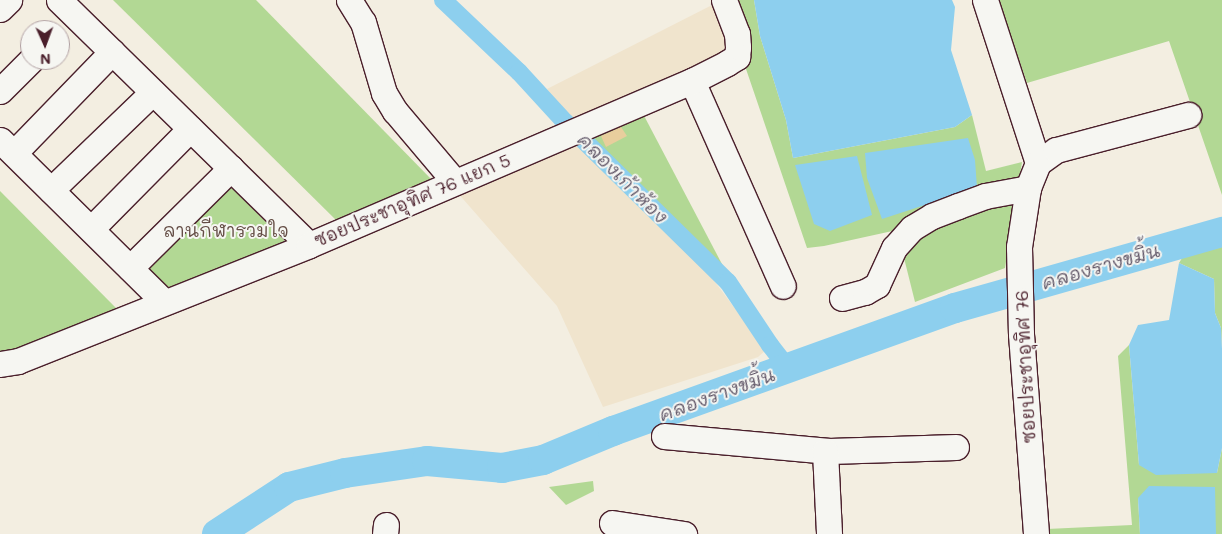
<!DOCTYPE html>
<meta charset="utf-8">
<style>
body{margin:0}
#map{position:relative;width:1222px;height:534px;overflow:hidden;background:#f3eee1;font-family:Mali,"Playpen Sans Thai",sans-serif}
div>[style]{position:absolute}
.built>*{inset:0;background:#f0e4cd}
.green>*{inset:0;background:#b2d894}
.water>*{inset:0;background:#8dcfee}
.canal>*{height:18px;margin:-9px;padding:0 9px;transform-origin:9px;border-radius:9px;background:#8dcfee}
.river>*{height:30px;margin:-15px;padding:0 15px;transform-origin:15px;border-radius:15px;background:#8dcfee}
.building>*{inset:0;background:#e8ce9d}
.roads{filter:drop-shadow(1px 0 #4a1f2b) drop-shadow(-1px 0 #4a1f2b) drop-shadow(0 1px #4a1f2b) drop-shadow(0 -1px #4a1f2b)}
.minor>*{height:25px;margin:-12.5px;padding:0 12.5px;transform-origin:12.5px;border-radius:12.5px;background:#f6f6f2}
span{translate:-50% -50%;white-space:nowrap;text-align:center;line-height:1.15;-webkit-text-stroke:4px #f6f6f2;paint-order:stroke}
.street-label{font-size:18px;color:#4a1f2b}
.park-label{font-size:18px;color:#644d45}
.water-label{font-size:19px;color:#5e5466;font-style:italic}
.north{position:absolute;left:20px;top:20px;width:50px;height:50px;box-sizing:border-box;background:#f6f6f2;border:1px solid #b1a0a2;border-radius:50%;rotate:178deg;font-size:14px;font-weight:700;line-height:20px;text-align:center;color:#4a1f2b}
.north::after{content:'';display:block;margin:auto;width:18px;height:22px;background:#4a1f2b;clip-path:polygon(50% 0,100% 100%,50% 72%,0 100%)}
</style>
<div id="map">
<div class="built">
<div style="clip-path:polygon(716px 3px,734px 48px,574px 125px,547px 89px)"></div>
<div style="clip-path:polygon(575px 141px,706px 270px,766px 350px,758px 357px,603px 407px,557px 306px,456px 191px)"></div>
</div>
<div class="green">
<div style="clip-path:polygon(113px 0,256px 0,432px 180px,338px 222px)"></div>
<div style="clip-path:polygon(730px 0,754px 0,760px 36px,786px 120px,793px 158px,955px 127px,972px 115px,986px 171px,1022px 162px,1005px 268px,915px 302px,897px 230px,824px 246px,807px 248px,746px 69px,749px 61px)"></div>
<div style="clip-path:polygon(998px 0,1222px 0,1222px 195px,1169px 41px,1027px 83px)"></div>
<div style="clip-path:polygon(641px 110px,723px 266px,716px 263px,584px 138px)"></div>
<div style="clip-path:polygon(227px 183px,286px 242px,159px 291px,137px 270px)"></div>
<div style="clip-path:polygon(0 191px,116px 308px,70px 330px,0 356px)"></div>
<div style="clip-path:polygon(1215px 242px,1222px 242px,1222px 349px,1221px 328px,1215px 313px,1214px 279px,1179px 263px,1187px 250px)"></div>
<div style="clip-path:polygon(1129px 345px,1139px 465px,1217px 473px,1222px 448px,1222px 534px,1215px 534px,1138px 498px,1140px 534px,1048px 534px,1047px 529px,1132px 525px,1118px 356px)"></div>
<div style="clip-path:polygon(593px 481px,594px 491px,566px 505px,549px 487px)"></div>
</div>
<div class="water">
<div style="clip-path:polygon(754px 0,952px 0,955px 7px,951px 50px,972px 115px,955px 127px,793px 158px,786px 120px,760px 36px)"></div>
<div style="clip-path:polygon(968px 138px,975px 160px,977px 188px,882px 219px,867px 178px,865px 153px)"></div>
<div style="clip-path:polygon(857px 156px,872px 215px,830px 231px,814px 224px,795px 165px)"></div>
<div style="clip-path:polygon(1179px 263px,1214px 279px,1215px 313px,1221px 328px,1222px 349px,1222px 448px,1217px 473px,1156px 475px,1139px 465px,1129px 345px,1138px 325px,1169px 320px)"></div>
<div style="clip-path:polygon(1149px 486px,1215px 487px,1216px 534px,1140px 534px,1138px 498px)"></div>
</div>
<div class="canal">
<div style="left:443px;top:0;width:105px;rotate:43.5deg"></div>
<div style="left:519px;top:72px;width:68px;rotate:47.4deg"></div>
<div style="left:565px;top:122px;width:228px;rotate:44.5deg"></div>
<div style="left:728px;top:282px;width:76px;rotate:56.3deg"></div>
<div style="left:770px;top:345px;width:31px;rotate:52deg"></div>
</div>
<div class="river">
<div style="left:217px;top:534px;width:86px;rotate:-33.1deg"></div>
<div style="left:289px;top:487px;width:58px;rotate:-14deg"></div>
<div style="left:345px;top:473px;width:83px;rotate:-8.3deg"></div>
<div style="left:427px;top:461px;width:75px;rotate:5.3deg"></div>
<div style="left:502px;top:468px;width:42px;rotate:-11deg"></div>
<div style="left:543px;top:460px;width:76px;rotate:-22.5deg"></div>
<div style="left:613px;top:431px;width:363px;rotate:-19.8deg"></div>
<div style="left:955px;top:308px;width:278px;rotate:-15.9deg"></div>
</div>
<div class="building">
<div style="clip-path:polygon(621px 127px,627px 136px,606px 147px,601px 136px)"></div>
</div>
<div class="roads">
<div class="minor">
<div style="left:59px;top:0;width:350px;rotate:44.4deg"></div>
<div style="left:349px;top:0;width:26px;rotate:58deg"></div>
<div style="left:363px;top:22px;width:74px;rotate:73.5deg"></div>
<div style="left:384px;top:93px;width:21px;rotate:59deg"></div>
<div style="left:395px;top:111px;width:93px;rotate:49.8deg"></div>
<div style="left:985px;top:0;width:171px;rotate:72deg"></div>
<div style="left:1038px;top:163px;width:27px;rotate:112deg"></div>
<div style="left:1028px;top:188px;width:60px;rotate:98.7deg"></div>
<div style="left:1019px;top:247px;width:87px;rotate:88.7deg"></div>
<div style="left:1021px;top:334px;width:201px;rotate:85.7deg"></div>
<div style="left:0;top:9px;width:13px;rotate:-45deg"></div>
<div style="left:692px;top:81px;width:224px;rotate:66.1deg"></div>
<div style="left:0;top:91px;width:44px;rotate:-45deg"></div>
<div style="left:0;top:140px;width:229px;rotate:44.6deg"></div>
<div style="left:14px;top:153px;width:141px;rotate:-45.9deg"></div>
<div style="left:1038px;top:163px;width:22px;rotate:-36deg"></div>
<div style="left:1056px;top:150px;width:137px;rotate:-14.9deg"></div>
<div style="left:51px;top:190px;width:141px;rotate:-43.9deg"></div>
<div style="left:91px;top:229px;width:141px;rotate:-45.3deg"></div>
<div style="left:130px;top:268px;width:142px;rotate:-44.7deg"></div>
<div style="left:842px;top:298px;width:24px;rotate:-15deg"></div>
<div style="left:865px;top:292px;width:14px;rotate:-30deg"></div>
<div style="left:877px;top:285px;width:41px;rotate:-65.3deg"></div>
<div style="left:894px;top:248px;width:27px;rotate:-48deg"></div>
<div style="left:912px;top:228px;width:23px;rotate:-31deg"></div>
<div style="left:932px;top:216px;width:28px;rotate:-21deg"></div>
<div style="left:958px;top:206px;width:29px;rotate:-20deg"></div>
<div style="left:985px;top:196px;width:44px;rotate:-10.5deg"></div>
<div style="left:0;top:364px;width:18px;rotate:-9deg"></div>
<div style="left:18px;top:361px;width:313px;rotate:-21.7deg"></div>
<div style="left:309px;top:245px;width:417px;rotate:-23.2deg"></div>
<div style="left:692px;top:81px;width:39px;rotate:-27deg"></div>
<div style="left:727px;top:63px;width:12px;rotate:-31deg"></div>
<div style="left:737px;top:57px;width:10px;rotate:-84deg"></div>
<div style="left:738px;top:47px;width:13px;rotate:-94deg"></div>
<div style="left:737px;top:34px;width:36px;rotate:-111deg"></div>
<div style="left:664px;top:436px;width:166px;rotate:5.2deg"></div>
<div style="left:829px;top:451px;width:127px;rotate:-1.8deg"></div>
<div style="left:825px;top:451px;width:83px;rotate:87.2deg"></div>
<div style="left:612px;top:523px;width:73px;rotate:8.7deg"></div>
<div style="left:385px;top:534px;width:9px;rotate:-84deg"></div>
</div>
</div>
<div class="street-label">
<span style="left:412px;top:200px;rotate:-23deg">ซอยประชาอุทิศ 76 แยก 5</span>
<span style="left:1025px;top:367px;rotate:-93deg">ซอยประชาอุทิศ 76</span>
</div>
<div class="park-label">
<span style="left:226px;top:230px">ลานกีฬารวมใจ</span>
</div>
<div class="water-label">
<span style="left:623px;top:178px;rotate:45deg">คลองเก้าห้อง</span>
<span style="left:1101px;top:266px;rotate:-16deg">คลองรางขมิ้น</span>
<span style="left:717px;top:394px;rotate:-20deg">คลองรางขมิ้น</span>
</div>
<div class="north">N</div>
</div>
